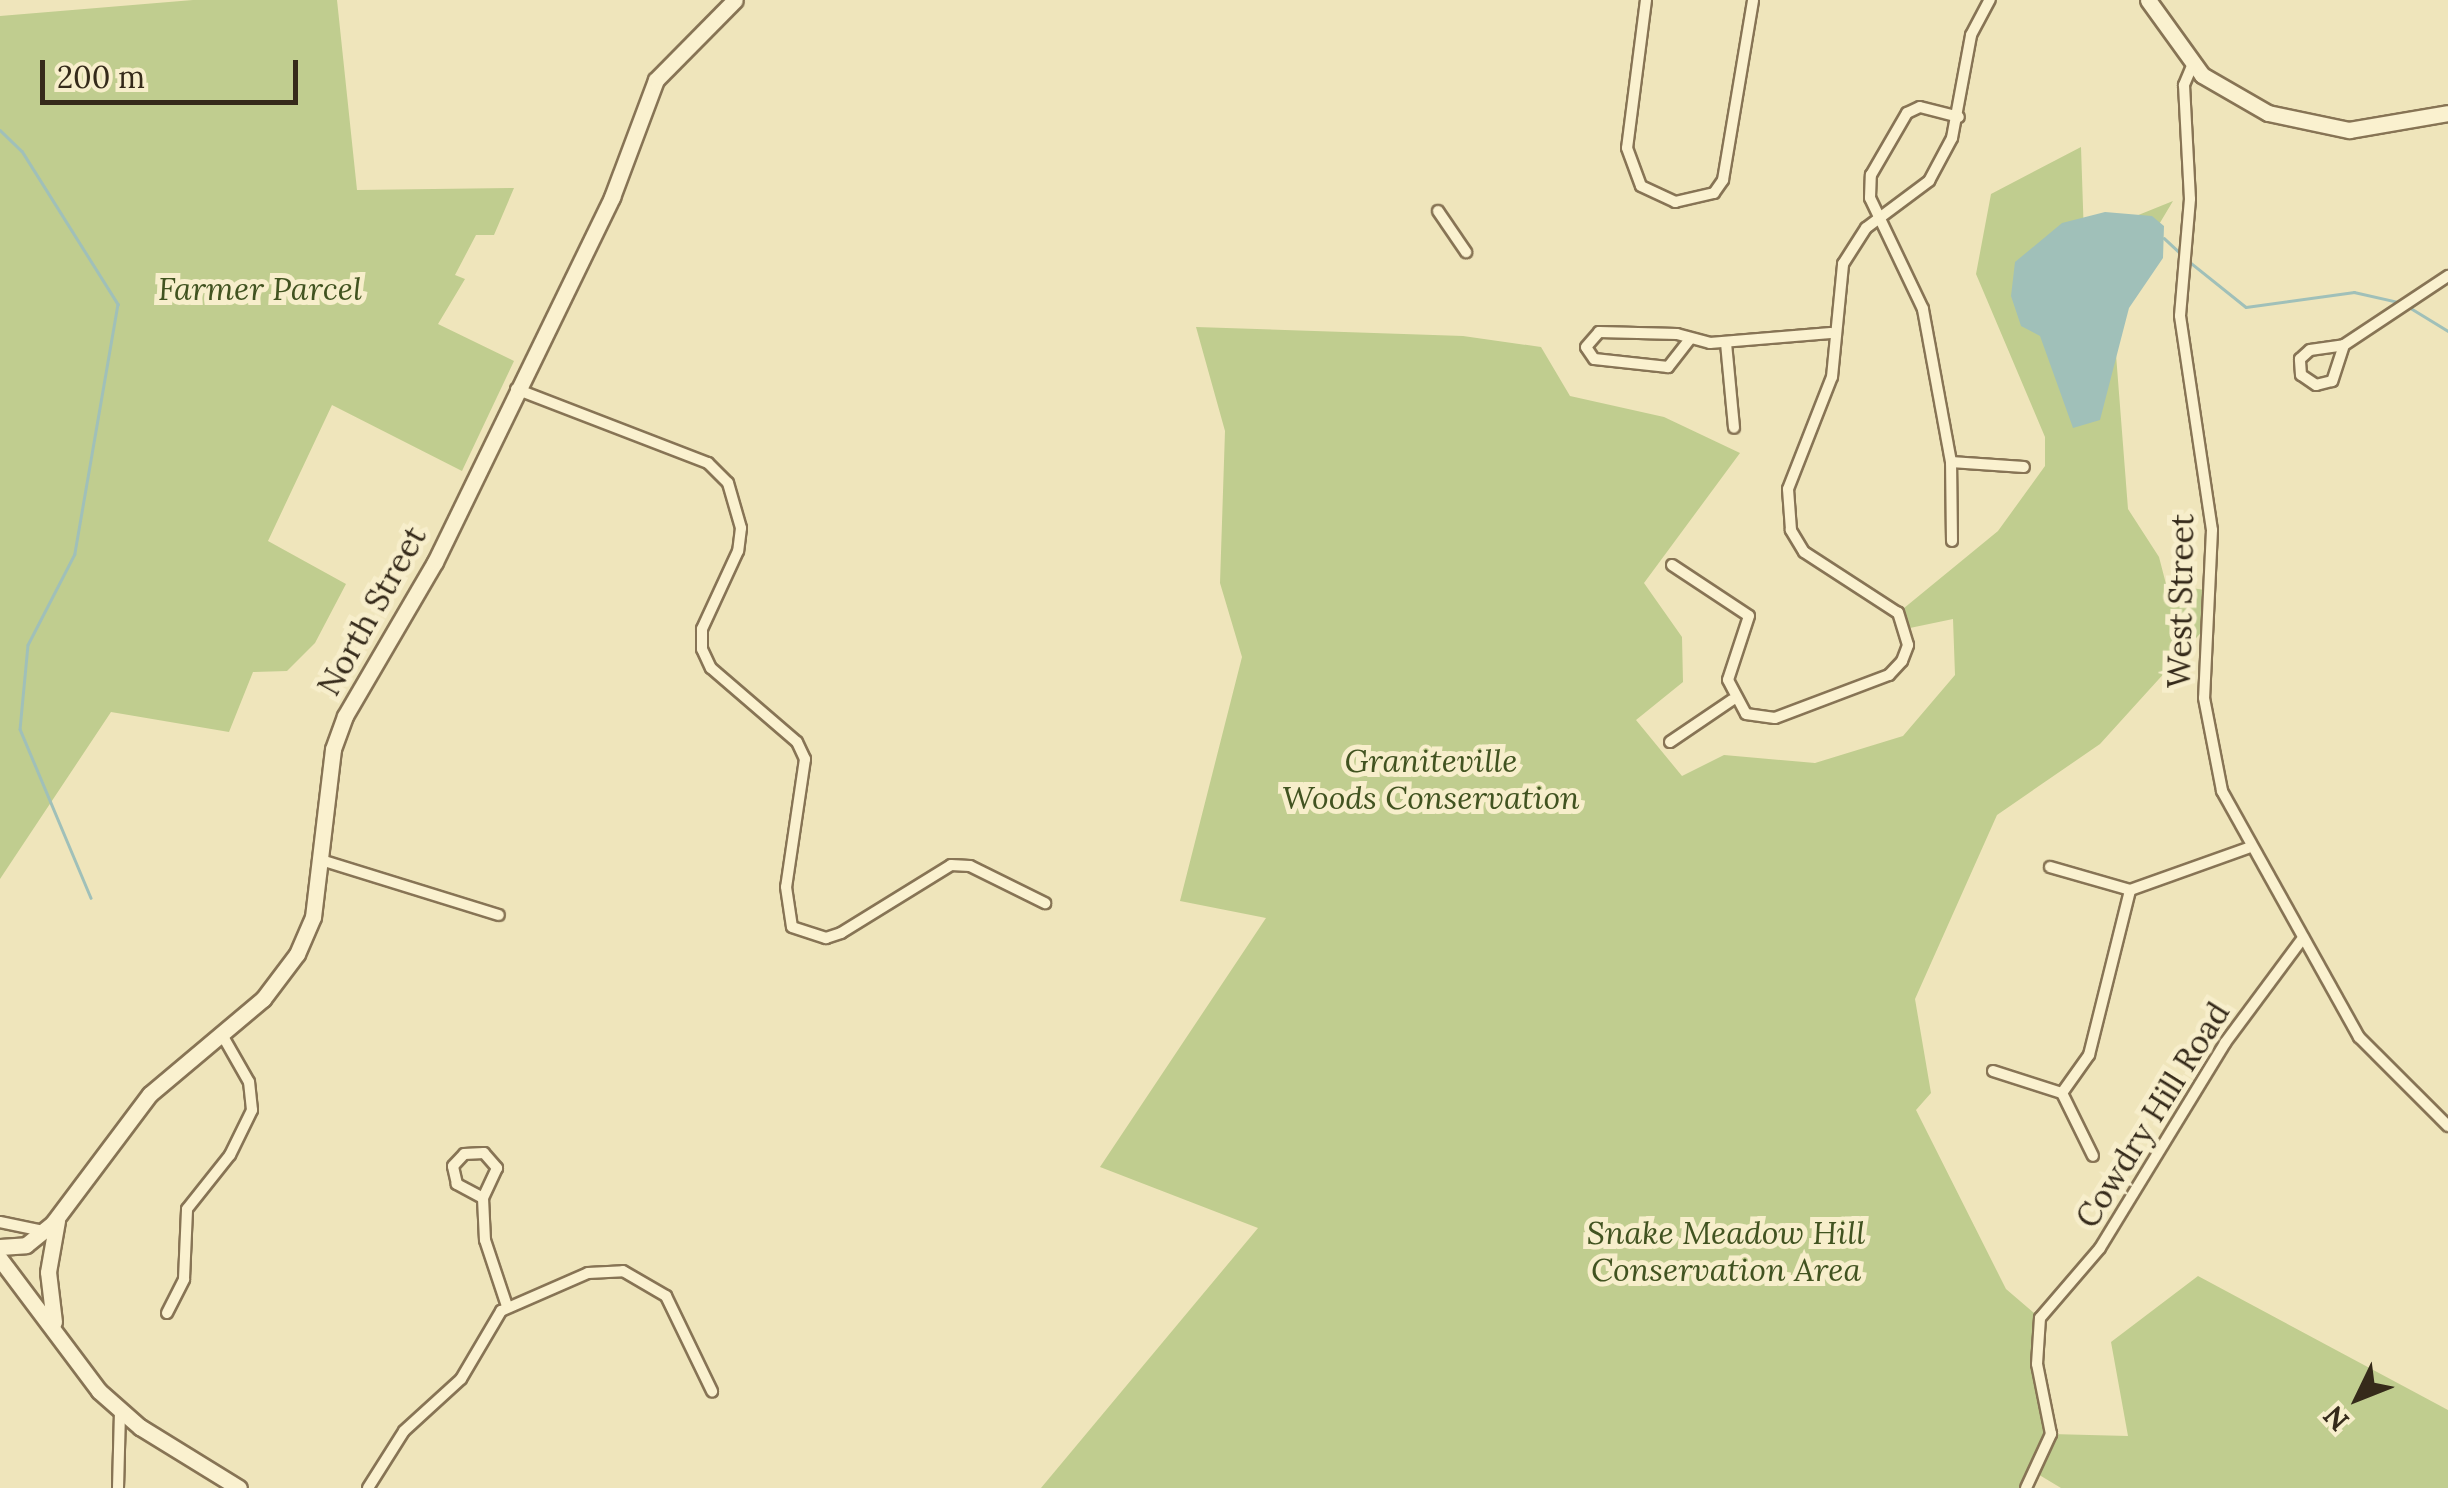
<!DOCTYPE html>
<style>
body{margin:0}
#map{position:relative;width:2448px;height:1488px;overflow:hidden;background:#efe5bb;font-family:Lora,serif}
div>[style]{position:absolute}
.green>*{inset:0;background:#c0cd8f}
.water>*{inset:0;background:#a0c0b9}
.stream>*{height:2.5px;margin:-1.25px;padding:0 1.25px;transform-origin:1.25px;border-radius:1.25px;background:#a0c0b9}
.roads{filter:drop-shadow(2px 0 #877455) drop-shadow(-2px 0 #877455) drop-shadow(0 2px #877455) drop-shadow(0 -2px #877455)}
.minor>*{height:10px;margin:-5px;padding:0 5px;transform-origin:5px;border-radius:5px;background:#faf1cf}
.secondary>*{height:15px;margin:-7.5px;padding:0 7.5px;transform-origin:7.5px;border-radius:7.5px;background:#faf1cf}
span{translate:-50% -50%;white-space:nowrap;text-align:center;line-height:1.15;-webkit-text-stroke:10px #f7eecb;paint-order:stroke}
.park-label{font-size:32px;color:#415320;font-style:italic}
.street-label{font-size:32px;color:#352a1a}
.north{position:absolute;left:2308px;top:1348px;width:100px;height:100px;-webkit-text-stroke:8px #f7eecb;paint-order:stroke;rotate:227deg;font-size:28px;font-weight:700;line-height:40px;text-align:center;color:#352a1a}
.north::after{content:'';display:block;margin:auto;width:35px;height:45px;background:#352a1a;clip-path:polygon(50% 0,100% 100%,50% 72%,0 100%)}
.scale{position:absolute;left:40px;top:60px;width:258px;height:45px;box-sizing:border-box;border:5px solid #352a1a;border-top:0;padding-left:12px;font-size:30px;line-height:35px;white-space:nowrap;color:#352a1a;-webkit-text-stroke:8px #f7eecb;paint-order:stroke}
</style>
<div id="map">
<div class="green">
<div style="clip-path:polygon(193px 0,337px 0,357px 190px,514px 188px,494px 235px,476px 235px,455px 275px,465px 279px,438px 324px,514px 361px,462px 471px,332px 405px,268px 541px,346px 584px,315px 643px,287px 671px,253px 672px,229px 732px,111px 712px,0 879px,0 16px)"></div>
<div style="clip-path:polygon(2081px 147px,2084px 237px,2173px 201px,2112px 303px,2128px 509px,2159px 557px,2166px 584px,2211px 591px,2207px 626px,2100px 744px,1997px 815px,1915px 999px,1931px 1093px,1916px 1110px,2006px 1289px,2040px 1318px,2051px 1434px,2128px 1436px,2111px 1342px,2198px 1276px,2448px 1410px,2448px 1488px,2061px 1488px,2036px 1473px,2047px 1442px,2019px 1488px,1041px 1488px,1258px 1228px,1100px 1167px,1266px 918px,1180px 901px,1242px 657px,1220px 583px,1225px 431px,1196px 327px,1463px 336px,1541px 347px,1570px 396px,1664px 417px,1740px 453px,1644px 583px,1682px 637px,1683px 682px,1636px 720px,1682px 776px,1724px 755px,1815px 763px,1903px 736px,1955px 675px,1953px 619px,1905px 629px,1898px 613px,1998px 531px,2045px 466px,2045px 437px,1976px 274px,1991px 194px)"></div>
</div>
<div class="water">
<div style="clip-path:polygon(2105px 212px,2152px 216px,2164px 226px,2163px 258px,2129px 308px,2100px 420px,2073px 428px,2040px 336px,2021px 326px,2011px 296px,2015px 262px,2062px 223px)"></div>
</div>
<div class="stream">
<div style="left:0;top:130px;width:30px;rotate:44deg"></div>
<div style="left:22px;top:151px;width:181px;rotate:57.9deg"></div>
<div style="left:118px;top:304px;width:254px;rotate:99.8deg"></div>
<div style="left:75px;top:554px;width:102px;rotate:117.3deg"></div>
<div style="left:28px;top:645px;width:84px;rotate:95.4deg"></div>
<div style="left:20px;top:729px;width:183px;rotate:67.2deg"></div>
<div style="left:2164px;top:238px;width:23px;rotate:43deg"></div>
<div style="left:2191px;top:263px;width:70px;rotate:38.7deg"></div>
<div style="left:2246px;top:307px;width:109px;rotate:-7.9deg"></div>
<div style="left:2354px;top:292px;width:50px;rotate:12.7deg"></div>
<div style="left:2409px;top:307px;width:46px;rotate:31.6deg"></div>
</div>
<div class="roads">
<div class="minor">
<div style="left:1646px;top:0;width:149px;rotate:97.3deg"></div>
<div style="left:1627px;top:148px;width:40px;rotate:69.8deg"></div>
<div style="left:1641px;top:186px;width:38px;rotate:25deg"></div>
<div style="left:1675px;top:202px;width:40px;rotate:-13deg"></div>
<div style="left:1714px;top:193px;width:16px;rotate:-55deg"></div>
<div style="left:1723px;top:180px;width:182px;rotate:-80.5deg"></div>
<div style="left:2192px;top:66px;width:21px;rotate:113deg"></div>
<div style="left:2184px;top:85px;width:114px;rotate:87deg"></div>
<div style="left:2190px;top:199px;width:117px;rotate:94.9deg"></div>
<div style="left:2180px;top:316px;width:216px;rotate:81.5deg"></div>
<div style="left:2212px;top:530px;width:168px;rotate:92.7deg"></div>
<div style="left:2204px;top:698px;width:95px;rotate:79deg"></div>
<div style="left:2222px;top:791px;width:282px;rotate:60.9deg"></div>
<div style="left:2359px;top:1037px;width:126px;rotate:45deg"></div>
<div style="left:1438px;top:211px;width:50px;rotate:55.7deg"></div>
<div style="left:1690px;top:339px;width:36px;rotate:128deg"></div>
<div style="left:1668px;top:367px;width:74px;rotate:-173.8deg"></div>
<div style="left:1594px;top:359px;width:14px;rotate:-124deg"></div>
<div style="left:1586px;top:347px;width:20px;rotate:-49deg"></div>
<div style="left:1599px;top:332px;width:78px;rotate:1.5deg"></div>
<div style="left:1677px;top:334px;width:34px;rotate:15deg"></div>
<div style="left:1710px;top:343px;width:121px;rotate:-4.7deg"></div>
<div style="left:1726px;top:343px;width:85px;rotate:84.6deg"></div>
<div style="left:2344px;top:345px;width:38px;rotate:108deg"></div>
<div style="left:2332px;top:381px;width:16px;rotate:166deg"></div>
<div style="left:2316px;top:385px;width:18px;rotate:-146deg"></div>
<div style="left:2301px;top:375px;width:16px;rotate:-94deg"></div>
<div style="left:2300px;top:359px;width:13px;rotate:-42deg"></div>
<div style="left:2310px;top:350px;width:34px;rotate:-8deg"></div>
<div style="left:2344px;top:345px;width:125px;rotate:-33.6deg"></div>
<div style="left:516px;top:389px;width:206px;rotate:21.1deg"></div>
<div style="left:708px;top:463px;width:28px;rotate:45deg"></div>
<div style="left:728px;top:483px;width:47px;rotate:73.9deg"></div>
<div style="left:741px;top:528px;width:23px;rotate:97deg"></div>
<div style="left:738px;top:551px;width:86px;rotate:114.8deg"></div>
<div style="left:702px;top:629px;width:20px;rotate:90deg"></div>
<div style="left:702px;top:649px;width:21px;rotate:65deg"></div>
<div style="left:711px;top:668px;width:113px;rotate:40.7deg"></div>
<div style="left:797px;top:742px;width:19px;rotate:65deg"></div>
<div style="left:805px;top:759px;width:129px;rotate:98.4deg"></div>
<div style="left:786px;top:887px;width:40px;rotate:81.5deg"></div>
<div style="left:792px;top:927px;width:36px;rotate:18deg"></div>
<div style="left:826px;top:938px;width:16px;rotate:-18deg"></div>
<div style="left:841px;top:933px;width:129px;rotate:-31.7deg"></div>
<div style="left:951px;top:865px;width:19px;rotate:3deg"></div>
<div style="left:970px;top:866px;width:84px;rotate:26.3deg"></div>
<div style="left:1951px;top:462px;width:73px;rotate:3.9deg"></div>
<div style="left:1952px;top:541px;width:79px;rotate:-90.7deg"></div>
<div style="left:1951px;top:462px;width:156px;rotate:-100.4deg"></div>
<div style="left:1923px;top:309px;width:123px;rotate:-115.5deg"></div>
<div style="left:1870px;top:198px;width:23px;rotate:-88deg"></div>
<div style="left:1871px;top:175px;width:72px;rotate:-59.9deg"></div>
<div style="left:1907px;top:113px;width:14px;rotate:-25deg"></div>
<div style="left:1920px;top:107px;width:40px;rotate:14.4deg"></div>
<div style="left:1672px;top:565px;width:92px;rotate:33.5deg"></div>
<div style="left:1749px;top:616px;width:67px;rotate:108.2deg"></div>
<div style="left:1728px;top:680px;width:38px;rotate:62deg"></div>
<div style="left:1746px;top:714px;width:29px;rotate:8deg"></div>
<div style="left:1775px;top:718px;width:122px;rotate:-20.7deg"></div>
<div style="left:1889px;top:675px;width:19px;rotate:-47deg"></div>
<div style="left:1902px;top:661px;width:17px;rotate:-69deg"></div>
<div style="left:1908px;top:645px;width:34px;rotate:-107deg"></div>
<div style="left:1898px;top:613px;width:112px;rotate:-147deg"></div>
<div style="left:1804px;top:552px;width:26px;rotate:-121deg"></div>
<div style="left:1791px;top:530px;width:41px;rotate:-94.2deg"></div>
<div style="left:1788px;top:489px;width:120px;rotate:-68.6deg"></div>
<div style="left:1832px;top:377px;width:114px;rotate:-84.4deg"></div>
<div style="left:1843px;top:264px;width:43px;rotate:-57.4deg"></div>
<div style="left:1866px;top:228px;width:79px;rotate:-36.7deg"></div>
<div style="left:1929px;top:181px;width:49px;rotate:-61.9deg"></div>
<div style="left:1952px;top:138px;width:105px;rotate:-79.5deg"></div>
<div style="left:1971px;top:35px;width:40px;rotate:-62deg"></div>
<div style="left:1670px;top:742px;width:75px;rotate:-34.1deg"></div>
<div style="left:321px;top:860px;width:186px;rotate:17.2deg"></div>
<div style="left:2050px;top:867px;width:83px;rotate:16deg"></div>
<div style="left:1993px;top:1071px;width:72px;rotate:17.7deg"></div>
<div style="left:2062px;top:1093px;width:47px;rotate:-54.6deg"></div>
<div style="left:2089px;top:1055px;width:170px;rotate:-76deg"></div>
<div style="left:2130px;top:890px;width:125px;rotate:-19.6deg"></div>
<div style="left:2062px;top:1093px;width:70px;rotate:63.8deg"></div>
<div style="left:483px;top:1198px;width:30px;rotate:-152deg"></div>
<div style="left:457px;top:1184px;width:18px;rotate:-103deg"></div>
<div style="left:453px;top:1166px;width:16px;rotate:-47deg"></div>
<div style="left:464px;top:1154px;width:20px;rotate:-3deg"></div>
<div style="left:484px;top:1153px;width:20px;rotate:49deg"></div>
<div style="left:497px;top:1168px;width:33px;rotate:115deg"></div>
<div style="left:483px;top:1198px;width:42px;rotate:87.3deg"></div>
<div style="left:485px;top:1240px;width:70px;rotate:71.6deg"></div>
<div style="left:0;top:1222px;width:44px;rotate:11.8deg"></div>
<div style="left:167px;top:1313px;width:38px;rotate:-63deg"></div>
<div style="left:184px;top:1279px;width:70px;rotate:-87.5deg"></div>
<div style="left:187px;top:1209px;width:69px;rotate:-51.5deg"></div>
<div style="left:230px;top:1155px;width:50px;rotate:-63.9deg"></div>
<div style="left:252px;top:1110px;width:28px;rotate:-96deg"></div>
<div style="left:249px;top:1082px;width:56px;rotate:-119.7deg"></div>
<div style="left:118px;top:1488px;width:77px;rotate:-88.5deg"></div>
<div style="left:368px;top:1488px;width:67px;rotate:-57.7deg"></div>
<div style="left:404px;top:1431px;width:77px;rotate:-42.4deg"></div>
<div style="left:461px;top:1379px;width:79px;rotate:-59.5deg"></div>
<div style="left:501px;top:1311px;width:95px;rotate:-23.6deg"></div>
<div style="left:588px;top:1273px;width:35px;rotate:-3deg"></div>
<div style="left:623px;top:1271px;width:50px;rotate:30.2deg"></div>
<div style="left:666px;top:1296px;width:106px;rotate:64.2deg"></div>
<div style="left:2026px;top:1488px;width:60px;rotate:-65.2deg"></div>
<div style="left:2051px;top:1434px;width:71px;rotate:-101.3deg"></div>
<div style="left:2037px;top:1364px;width:46px;rotate:-86.3deg"></div>
<div style="left:2040px;top:1318px;width:92px;rotate:-49.4deg"></div>
<div style="left:2100px;top:1248px;width:240px;rotate:-58.6deg"></div>
<div style="left:2225px;top:1043px;width:131px;rotate:-53.4deg"></div>
</div>
<div class="secondary">
<div style="left:2148px;top:0;width:92px;rotate:54.2deg"></div>
<div style="left:2202px;top:75px;width:76px;rotate:29.9deg"></div>
<div style="left:2268px;top:113px;width:83px;rotate:11.9deg"></div>
<div style="left:2349px;top:130px;width:100px;rotate:-9.7deg"></div>
<div style="left:0;top:1247px;width:26px;rotate:-4deg"></div>
<div style="left:26px;top:1245px;width:35px;rotate:-39deg"></div>
<div style="left:53px;top:1223px;width:161px;rotate:-53.1deg"></div>
<div style="left:150px;top:1094px;width:148px;rotate:-40.1deg"></div>
<div style="left:263px;top:999px;width:56px;rotate:-52.9deg"></div>
<div style="left:297px;top:954px;width:40px;rotate:-66.6deg"></div>
<div style="left:313px;top:917px;width:169px;rotate:-83.2deg"></div>
<div style="left:333px;top:749px;width:35px;rotate:-70deg"></div>
<div style="left:345px;top:716px;width:178px;rotate:-59.7deg"></div>
<div style="left:435px;top:562px;width:406px;rotate:-64.1deg"></div>
<div style="left:612px;top:197px;width:125px;rotate:-69.4deg"></div>
<div style="left:656px;top:80px;width:112px;rotate:-45.4deg"></div>
<div style="left:0;top:1259px;width:165px;rotate:53.1deg"></div>
<div style="left:99px;top:1391px;width:55px;rotate:41.3deg"></div>
<div style="left:140px;top:1427px;width:116px;rotate:31.6deg"></div>
<div style="left:54px;top:1322px;width:50px;rotate:-96.8deg"></div>
<div style="left:48px;top:1272px;width:52px;rotate:-80deg"></div>
</div>
</div>
<div class="park-label">
<span style="left:260px;top:289px">Farmer Parcel</span>
<span style="left:1431px;top:780px">Graniteville<br>Woods Conservation</span>
<span style="left:1726px;top:1252px">Snake Meadow Hill<br>Conservation Area</span>
</div>
<div class="street-label">
<span style="left:2181px;top:601px;rotate:-89deg">West Street</span>
<span style="left:372px;top:611px;rotate:-61deg">North Street</span>
<span style="left:2153px;top:1115px;rotate:-58deg">Cowdry Hill Road</span>
</div>
<div class="north">N</div>
<div class="scale">200 m</div>
</div>
